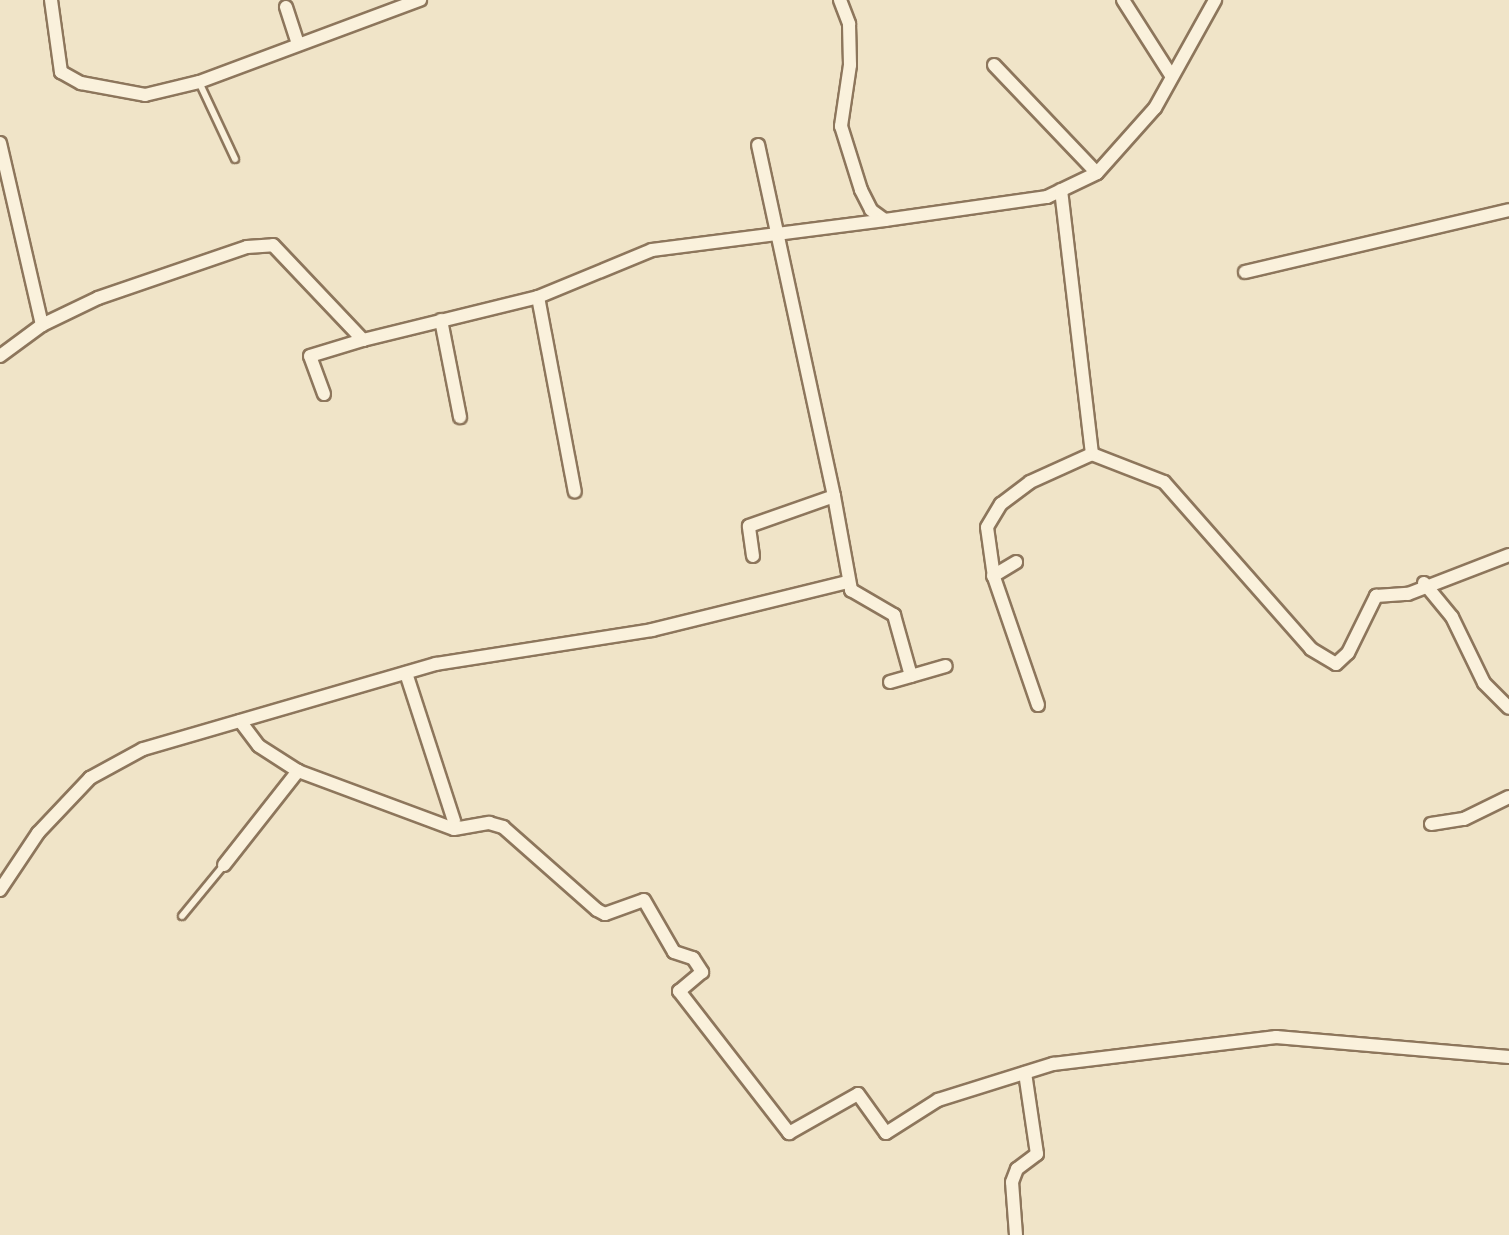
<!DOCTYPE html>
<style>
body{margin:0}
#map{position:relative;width:1509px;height:1235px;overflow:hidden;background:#f0e4c8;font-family:"Libre Baskerville",serif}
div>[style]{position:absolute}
.roads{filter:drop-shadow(2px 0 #8d765c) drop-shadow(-2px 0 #8d765c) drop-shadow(0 2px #8d765c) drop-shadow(0 -2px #8d765c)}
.lane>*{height:6px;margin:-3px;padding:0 3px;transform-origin:3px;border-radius:3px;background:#faf1dc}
.street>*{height:12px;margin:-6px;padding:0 6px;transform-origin:6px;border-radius:6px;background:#faf1dc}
span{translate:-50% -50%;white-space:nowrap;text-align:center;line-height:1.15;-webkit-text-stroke:6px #f7eed8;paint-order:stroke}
</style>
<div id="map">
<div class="roads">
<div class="lane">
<div style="left:199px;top:82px;width:85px;rotate:64.9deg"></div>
<div style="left:182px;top:916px;width:66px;rotate:-50.5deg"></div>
</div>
<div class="street">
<div style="left:51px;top:0;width:73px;rotate:82.1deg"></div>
<div style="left:61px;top:72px;width:23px;rotate:29deg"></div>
<div style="left:81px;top:83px;width:65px;rotate:10.6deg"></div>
<div style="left:145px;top:95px;width:56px;rotate:-13.5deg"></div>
<div style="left:199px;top:82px;width:236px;rotate:-20.4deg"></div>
<div style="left:840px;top:0;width:26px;rotate:69deg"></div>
<div style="left:849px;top:24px;width:41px;rotate:88.6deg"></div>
<div style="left:850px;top:65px;width:62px;rotate:98.4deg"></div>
<div style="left:841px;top:126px;width:67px;rotate:72.6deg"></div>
<div style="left:861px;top:190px;width:22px;rotate:63deg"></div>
<div style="left:871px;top:210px;width:17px;rotate:36deg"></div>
<div style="left:885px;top:220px;width:164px;rotate:-8.1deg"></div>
<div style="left:1047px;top:197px;width:55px;rotate:-25.6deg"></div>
<div style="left:1097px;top:173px;width:87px;rotate:-48.3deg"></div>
<div style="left:1155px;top:108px;width:124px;rotate:-60.9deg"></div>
<div style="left:1123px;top:0;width:91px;rotate:57.5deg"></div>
<div style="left:286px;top:7px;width:38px;rotate:72deg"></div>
<div style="left:994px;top:65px;width:149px;rotate:46.4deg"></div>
<div style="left:0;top:143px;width:187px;rotate:77deg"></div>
<div style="left:1061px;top:190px;width:266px;rotate:83.3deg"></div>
<div style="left:1092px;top:454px;width:77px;rotate:21.3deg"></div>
<div style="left:1164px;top:482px;width:222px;rotate:48.6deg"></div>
<div style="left:1311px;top:649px;width:29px;rotate:31deg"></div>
<div style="left:1336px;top:664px;width:16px;rotate:-43deg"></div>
<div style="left:1348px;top:653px;width:64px;rotate:-63.8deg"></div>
<div style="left:1376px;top:596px;width:32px;rotate:-4deg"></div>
<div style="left:1408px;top:594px;width:108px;rotate:-21.1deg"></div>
<div style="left:1245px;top:272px;width:271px;rotate:-13.2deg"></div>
<div style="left:538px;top:297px;width:198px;rotate:79.3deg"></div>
<div style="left:441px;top:320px;width:99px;rotate:78.9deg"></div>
<div style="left:0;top:356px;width:52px;rotate:-36.4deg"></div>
<div style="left:42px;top:325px;width:62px;rotate:-25.7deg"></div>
<div style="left:98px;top:298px;width:157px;rotate:-18.9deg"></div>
<div style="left:247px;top:247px;width:26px;rotate:-4deg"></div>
<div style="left:273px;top:245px;width:131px;rotate:46.5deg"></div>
<div style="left:363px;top:340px;width:180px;rotate:-13.8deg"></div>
<div style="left:538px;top:297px;width:123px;rotate:-22.4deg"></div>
<div style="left:652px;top:250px;width:235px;rotate:-7.3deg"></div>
<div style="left:324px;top:394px;width:40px;rotate:-110.2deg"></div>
<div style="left:310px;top:356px;width:55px;rotate:-16.8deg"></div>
<div style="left:834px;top:496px;width:96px;rotate:79.7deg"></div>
<div style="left:851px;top:590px;width:50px;rotate:30.2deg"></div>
<div style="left:894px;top:615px;width:63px;rotate:74.4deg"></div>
<div style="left:911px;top:676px;width:36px;rotate:-16deg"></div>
<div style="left:753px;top:556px;width:30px;rotate:-98deg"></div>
<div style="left:749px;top:526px;width:90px;rotate:-19.4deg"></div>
<div style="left:834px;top:496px;width:359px;rotate:-102.2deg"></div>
<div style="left:993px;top:576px;width:27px;rotate:-31deg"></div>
<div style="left:1424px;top:583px;width:44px;rotate:50.5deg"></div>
<div style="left:1452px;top:617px;width:73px;rotate:64.1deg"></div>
<div style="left:1484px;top:683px;width:35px;rotate:45deg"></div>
<div style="left:406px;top:673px;width:156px;rotate:72deg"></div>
<div style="left:890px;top:682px;width:22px;rotate:-16deg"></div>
<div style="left:1038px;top:705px;width:135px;rotate:-109deg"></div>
<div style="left:994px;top:577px;width:50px;rotate:-98deg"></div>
<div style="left:987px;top:527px;width:27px;rotate:-59deg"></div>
<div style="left:1001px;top:504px;width:36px;rotate:-37deg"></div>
<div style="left:1030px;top:482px;width:68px;rotate:-24.3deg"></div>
<div style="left:240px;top:721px;width:31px;rotate:53deg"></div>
<div style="left:259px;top:746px;width:46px;rotate:32.7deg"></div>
<div style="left:298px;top:771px;width:166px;rotate:20.4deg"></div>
<div style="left:454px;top:829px;width:36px;rotate:-10deg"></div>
<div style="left:489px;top:823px;width:15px;rotate:16deg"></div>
<div style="left:503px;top:827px;width:125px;rotate:41.4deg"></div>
<div style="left:597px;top:910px;width:9px;rotate:27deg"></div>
<div style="left:605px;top:914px;width:41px;rotate:-19.7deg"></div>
<div style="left:644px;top:900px;width:60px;rotate:60deg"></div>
<div style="left:674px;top:952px;width:20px;rotate:18deg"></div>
<div style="left:693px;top:958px;width:17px;rotate:57deg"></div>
<div style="left:702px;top:972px;width:30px;rotate:140deg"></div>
<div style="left:679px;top:991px;width:180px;rotate:52.2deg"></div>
<div style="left:789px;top:1133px;width:79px;rotate:-29.5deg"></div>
<div style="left:858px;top:1094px;width:48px;rotate:54.3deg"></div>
<div style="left:886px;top:1133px;width:62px;rotate:-32.4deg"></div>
<div style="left:938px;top:1100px;width:121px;rotate:-17.4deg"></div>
<div style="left:1053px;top:1064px;width:225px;rotate:-6.9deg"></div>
<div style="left:1276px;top:1037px;width:234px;rotate:4.9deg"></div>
<div style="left:1431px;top:824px;width:33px;rotate:-9deg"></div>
<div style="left:1464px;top:819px;width:50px;rotate:-26.1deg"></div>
<div style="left:224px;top:865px;width:120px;rotate:-51.8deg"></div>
<div style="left:0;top:890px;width:69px;rotate:-56.3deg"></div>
<div style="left:38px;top:833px;width:76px;rotate:-46.6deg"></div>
<div style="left:90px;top:778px;width:60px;rotate:-28.7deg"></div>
<div style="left:143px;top:749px;width:305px;rotate:-16.2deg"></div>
<div style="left:436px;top:664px;width:219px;rotate:-8.9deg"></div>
<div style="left:652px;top:630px;width:202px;rotate:-13.8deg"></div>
<div style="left:1016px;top:1235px;width:53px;rotate:-94.3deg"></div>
<div style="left:1012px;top:1182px;width:14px;rotate:-69deg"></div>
<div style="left:1017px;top:1169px;width:25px;rotate:-37deg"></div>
<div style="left:1037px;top:1154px;width:82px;rotate:-98.4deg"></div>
</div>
</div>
</div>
